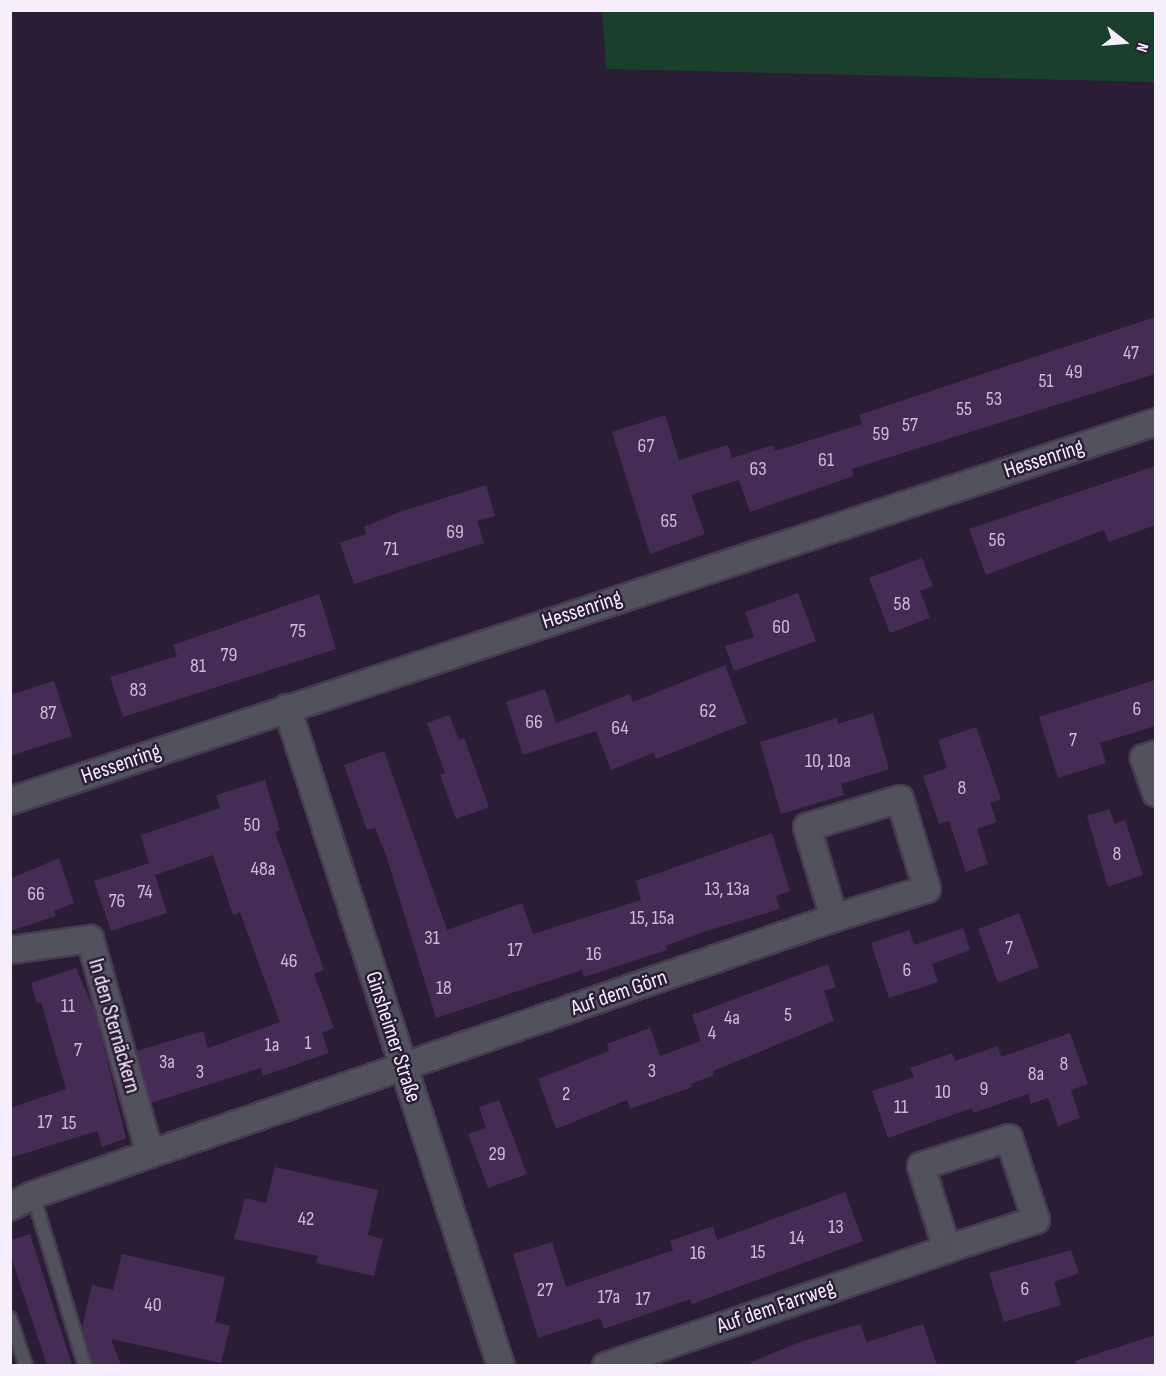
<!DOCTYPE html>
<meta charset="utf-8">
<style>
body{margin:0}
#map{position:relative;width:1166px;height:1376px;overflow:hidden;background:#2b1d35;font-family:"Sofia Sans Condensed",sans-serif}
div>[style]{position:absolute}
.green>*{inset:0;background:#1a3f2d}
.building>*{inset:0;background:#452c55}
.roads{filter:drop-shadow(2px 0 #473a51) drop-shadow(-2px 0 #473a51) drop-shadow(0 2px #473a51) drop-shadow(0 -2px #473a51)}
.lane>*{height:12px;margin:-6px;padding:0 6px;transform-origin:6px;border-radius:6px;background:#52515e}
.street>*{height:26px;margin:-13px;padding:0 13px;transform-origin:13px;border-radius:13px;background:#52515e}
span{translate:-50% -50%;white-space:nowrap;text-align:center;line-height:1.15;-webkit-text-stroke:5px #2b1d35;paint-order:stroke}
.number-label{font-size:20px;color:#cabdd3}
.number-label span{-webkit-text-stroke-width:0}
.street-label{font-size:22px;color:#f6edfd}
.frame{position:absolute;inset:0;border:12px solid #f6edfd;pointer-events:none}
.north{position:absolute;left:1094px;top:12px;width:60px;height:60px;-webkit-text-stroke:4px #2b1d35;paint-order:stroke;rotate:107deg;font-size:16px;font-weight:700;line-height:24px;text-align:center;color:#f6edfd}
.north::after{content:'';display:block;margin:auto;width:21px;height:27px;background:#f6edfd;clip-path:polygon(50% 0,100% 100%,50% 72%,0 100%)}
</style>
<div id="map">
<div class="green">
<div style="clip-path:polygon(602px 11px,1155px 11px,1155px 82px,606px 69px)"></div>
</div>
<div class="building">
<div style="clip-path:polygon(1155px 317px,1155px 374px,852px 469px,854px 476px,750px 512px,739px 480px,691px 495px,705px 534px,650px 554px,612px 432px,665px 415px,679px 460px,728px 445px,732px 458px,773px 445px,775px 451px,862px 424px,859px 415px)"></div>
<div style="clip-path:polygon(1155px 466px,1155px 525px,1109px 542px,1104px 530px,986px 575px,969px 529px)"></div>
<div style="clip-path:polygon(486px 485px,495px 516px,477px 521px,484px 543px,354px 584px,340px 543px,366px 534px,364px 527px,399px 512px)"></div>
<div style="clip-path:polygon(922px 558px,933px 586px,920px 591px,930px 618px,890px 633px,869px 578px)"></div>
<div style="clip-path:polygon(798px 593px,816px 641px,734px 671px,725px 646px,754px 637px,745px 612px)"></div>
<div style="clip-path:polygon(319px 594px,336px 649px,123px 717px,110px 677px,177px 656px,173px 645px)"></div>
<div style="clip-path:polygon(725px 665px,747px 723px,656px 759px,653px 753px,611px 770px,596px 731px,523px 755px,506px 702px,545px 689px,556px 723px,630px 694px,633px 702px)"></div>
<div style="clip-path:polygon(1155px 680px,1155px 726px,1100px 743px,1106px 763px,1058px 778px,1039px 717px)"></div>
<div style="clip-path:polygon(54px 681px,72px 736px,10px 756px,10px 695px)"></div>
<div style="clip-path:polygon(873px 713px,889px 769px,841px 784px,844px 795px,781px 814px,760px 742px,837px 718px,838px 724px)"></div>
<div style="clip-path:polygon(449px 715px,459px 740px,464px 738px,489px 807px,456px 819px,440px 775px,445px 773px,427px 723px)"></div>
<div style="clip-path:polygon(976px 727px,1001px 799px,990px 803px,997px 822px,977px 829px,988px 864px,966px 872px,949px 821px,939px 824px,923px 776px,947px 768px,938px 740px)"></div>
<div style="clip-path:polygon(384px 751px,447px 930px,522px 903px,533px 934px,641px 900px,636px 881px,772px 833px,790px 891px,776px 896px,780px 909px,703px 932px,666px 946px,667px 950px,584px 977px,582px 970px,436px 1018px,387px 858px,375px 828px,367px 830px,344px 765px)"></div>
<div style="clip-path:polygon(265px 780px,280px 830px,275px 832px,324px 970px,314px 974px,334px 1028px,322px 1033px,329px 1053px,263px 1076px,261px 1068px,151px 1103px,137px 1051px,203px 1031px,208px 1048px,280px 1022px,240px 912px,233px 915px,213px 855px,155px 875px,167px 913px,111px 931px,94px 881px,149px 863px,141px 835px,220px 808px,216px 795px)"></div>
<div style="clip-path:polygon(1109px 809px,1115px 824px,1125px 820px,1143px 875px,1108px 887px,1087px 816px)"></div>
<div style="clip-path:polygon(59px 858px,74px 903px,54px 911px,56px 916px,10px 931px,10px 879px)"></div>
<div style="clip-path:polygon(1019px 913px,1039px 967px,998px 983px,978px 929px)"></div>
<div style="clip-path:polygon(963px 928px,970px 950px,932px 964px,938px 982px,889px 998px,871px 943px,909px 930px,914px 945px)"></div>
<div style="clip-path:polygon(828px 964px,836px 987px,824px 991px,834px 1021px,713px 1071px,714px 1075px,691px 1084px,692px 1087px,630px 1109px,627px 1100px,556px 1129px,538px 1079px,609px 1051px,607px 1044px,650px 1028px,660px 1056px,701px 1041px,692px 1015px)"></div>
<div style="clip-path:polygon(76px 968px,95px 1012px,126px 1138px,102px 1147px,97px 1131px,10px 1158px,10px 1108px,66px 1089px,41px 1002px,37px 1003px,31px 983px)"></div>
<div style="clip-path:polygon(1070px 1033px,1088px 1084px,1071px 1090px,1080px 1118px,1058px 1126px,1048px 1098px,1031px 1104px,1028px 1094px,973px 1113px,972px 1108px,888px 1138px,872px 1091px,914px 1077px,910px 1068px,952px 1053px,955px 1061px,998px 1046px,1001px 1057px)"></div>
<div style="clip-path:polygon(499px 1100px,527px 1174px,488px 1188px,468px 1134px,486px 1128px,479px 1107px)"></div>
<div style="clip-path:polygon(275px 1167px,378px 1190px,368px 1235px,383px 1239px,374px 1276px,316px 1263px,318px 1256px,234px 1239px,245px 1198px,266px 1203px)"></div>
<div style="clip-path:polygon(845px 1192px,863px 1241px,692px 1304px,690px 1299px,604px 1329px,600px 1318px,538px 1338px,513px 1254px,552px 1242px,566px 1287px,673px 1250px,670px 1241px,713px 1226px,717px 1240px)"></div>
<div style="clip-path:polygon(30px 1234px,72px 1365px,47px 1365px,10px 1254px,10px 1240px)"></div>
<div style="clip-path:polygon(1071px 1250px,1079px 1273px,1054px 1282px,1061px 1305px,1004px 1322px,989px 1273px)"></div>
<div style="clip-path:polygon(122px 1254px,225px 1277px,215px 1322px,230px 1326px,221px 1363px,111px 1339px,121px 1365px,93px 1365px,82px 1327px,92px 1285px,113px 1290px)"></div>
<div style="clip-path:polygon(860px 1324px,867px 1342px,923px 1324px,937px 1365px,751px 1365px,751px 1362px,803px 1341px)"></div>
<div style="clip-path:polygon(1155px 1335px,1155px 1365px,1076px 1365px,1075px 1361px)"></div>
</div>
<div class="roads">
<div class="lane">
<div style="left:33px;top:1195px;width:179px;rotate:73.1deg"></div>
<div style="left:10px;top:1318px;width:51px;rotate:71.6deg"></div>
</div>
<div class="street">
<div style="left:287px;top:708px;width:692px;rotate:71.98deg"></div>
<div style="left:1156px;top:754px;width:13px;rotate:162deg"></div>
<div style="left:1144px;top:758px;width:37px;rotate:71deg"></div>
<div style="left:10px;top:801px;width:1207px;rotate:-18.3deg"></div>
<div style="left:10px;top:950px;width:81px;rotate:-7.8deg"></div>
<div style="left:90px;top:939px;width:223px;rotate:74.4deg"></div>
<div style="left:1009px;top:1138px;width:86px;rotate:71.8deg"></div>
<div style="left:1036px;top:1220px;width:94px;rotate:162deg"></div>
<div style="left:947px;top:1249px;width:87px;rotate:-107.4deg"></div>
<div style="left:921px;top:1166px;width:92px;rotate:-17.7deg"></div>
<div style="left:10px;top:1207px;width:26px;rotate:-28deg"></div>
<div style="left:33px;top:1195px;width:124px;rotate:-19.3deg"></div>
<div style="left:150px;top:1154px;width:724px;rotate:-19.04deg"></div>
<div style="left:834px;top:918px;width:97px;rotate:-17.3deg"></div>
<div style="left:927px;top:889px;width:94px;rotate:-106.7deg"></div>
<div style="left:900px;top:799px;width:97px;rotate:163.2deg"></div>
<div style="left:807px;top:827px;width:95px;rotate:73.5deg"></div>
<div style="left:606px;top:1366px;width:361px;rotate:-18.9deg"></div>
</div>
</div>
<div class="number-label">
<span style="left:1131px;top:353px">47</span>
<span style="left:1074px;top:372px">49</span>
<span style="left:1046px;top:381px">51</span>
<span style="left:994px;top:399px">53</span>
<span style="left:964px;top:409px">55</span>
<span style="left:910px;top:425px">57</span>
<span style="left:881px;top:434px">59</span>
<span style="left:646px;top:446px">67</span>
<span style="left:826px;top:460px">61</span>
<span style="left:758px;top:469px">63</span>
<span style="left:669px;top:521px">65</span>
<span style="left:455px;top:532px">69</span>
<span style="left:997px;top:540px">56</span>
<span style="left:391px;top:549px">71</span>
<span style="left:902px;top:604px">58</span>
<span style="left:781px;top:627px">60</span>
<span style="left:298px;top:631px">75</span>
<span style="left:229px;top:655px">79</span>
<span style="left:198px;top:666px">81</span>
<span style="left:138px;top:690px">83</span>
<span style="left:1137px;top:709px">6</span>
<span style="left:708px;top:711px">62</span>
<span style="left:48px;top:713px">87</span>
<span style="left:534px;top:722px">66</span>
<span style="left:620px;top:728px">64</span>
<span style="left:1073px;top:740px">7</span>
<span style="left:828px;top:761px">10, 10a</span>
<span style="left:962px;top:788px">8</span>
<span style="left:252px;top:825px">50</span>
<span style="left:1117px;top:854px">8</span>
<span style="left:263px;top:869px">48a</span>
<span style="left:727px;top:889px">13, 13a</span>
<span style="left:145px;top:892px">74</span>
<span style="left:36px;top:894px">66</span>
<span style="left:117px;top:901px">76</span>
<span style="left:652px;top:918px">15, 15a</span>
<span style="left:432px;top:938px">31</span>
<span style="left:1009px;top:948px">7</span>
<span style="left:515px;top:950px">17</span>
<span style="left:594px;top:954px">16</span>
<span style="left:289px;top:961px">46</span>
<span style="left:907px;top:970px">6</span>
<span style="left:444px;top:988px">18</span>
<span style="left:68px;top:1006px">11</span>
<span style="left:788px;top:1015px">5</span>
<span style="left:732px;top:1018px">4a</span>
<span style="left:712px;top:1033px">4</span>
<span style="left:308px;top:1043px">1</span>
<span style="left:272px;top:1045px">1a</span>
<span style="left:78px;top:1050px">7</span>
<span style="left:167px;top:1062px">3a</span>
<span style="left:1064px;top:1064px">8</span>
<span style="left:652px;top:1071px">3</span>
<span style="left:200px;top:1072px">3</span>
<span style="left:1036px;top:1074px">8a</span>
<span style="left:984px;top:1089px">9</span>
<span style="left:943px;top:1092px">10</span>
<span style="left:566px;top:1094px">2</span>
<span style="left:901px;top:1107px">11</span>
<span style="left:45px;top:1122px">17</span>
<span style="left:69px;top:1123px">15</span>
<span style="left:497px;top:1154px">29</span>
<span style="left:306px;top:1219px">42</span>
<span style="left:836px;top:1227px">13</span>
<span style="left:797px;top:1238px">14</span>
<span style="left:758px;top:1252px">15</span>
<span style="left:698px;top:1253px">16</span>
<span style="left:1025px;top:1289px">6</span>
<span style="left:545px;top:1290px">27</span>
<span style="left:609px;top:1297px">17a</span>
<span style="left:643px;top:1299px">17</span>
<span style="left:153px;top:1305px">40</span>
</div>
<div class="street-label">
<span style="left:1044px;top:459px;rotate:-18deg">Hessenring</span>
<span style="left:582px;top:610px;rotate:-18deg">Hessenring</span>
<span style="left:121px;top:764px;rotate:-19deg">Hessenring</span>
<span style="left:619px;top:993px;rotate:-19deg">Auf dem Görn</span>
<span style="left:114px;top:1026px;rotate:74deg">In den Sternäckern</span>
<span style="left:393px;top:1037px;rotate:72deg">Ginsheimer Straße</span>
<span style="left:776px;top:1307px;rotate:-19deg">Auf dem Farrweg</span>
</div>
<div class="frame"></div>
<div class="north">N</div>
</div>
